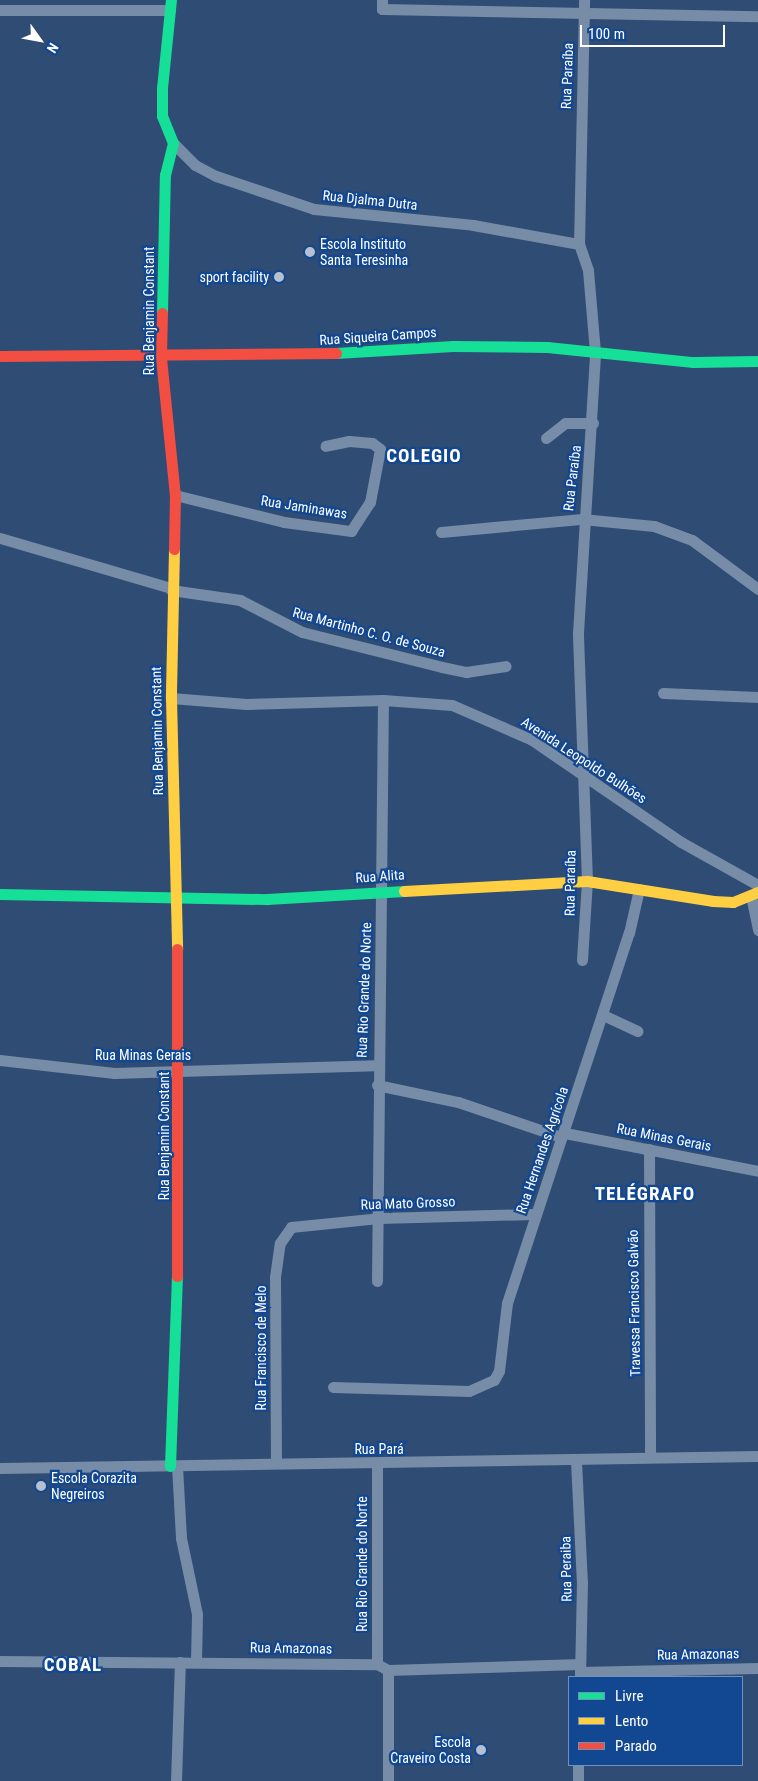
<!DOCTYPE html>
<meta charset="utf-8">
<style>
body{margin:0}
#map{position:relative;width:758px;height:1781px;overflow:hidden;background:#2f4c74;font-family:"Roboto Condensed",sans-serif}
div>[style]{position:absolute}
.street>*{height:11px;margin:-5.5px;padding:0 5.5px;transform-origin:5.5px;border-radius:5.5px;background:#768ca7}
.fast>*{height:11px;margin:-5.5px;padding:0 5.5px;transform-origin:5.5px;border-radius:5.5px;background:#16e098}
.slow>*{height:11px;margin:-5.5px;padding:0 5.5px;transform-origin:5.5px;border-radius:5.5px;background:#ffcf43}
.jam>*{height:11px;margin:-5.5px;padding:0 5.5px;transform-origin:5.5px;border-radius:5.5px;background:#f24e42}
.dots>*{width:14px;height:14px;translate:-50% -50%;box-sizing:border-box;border:2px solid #124791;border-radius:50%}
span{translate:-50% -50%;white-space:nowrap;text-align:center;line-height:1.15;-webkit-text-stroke:4.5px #124791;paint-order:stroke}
.street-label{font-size:14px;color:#fff}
.poi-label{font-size:14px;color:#fff}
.left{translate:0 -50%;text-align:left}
.right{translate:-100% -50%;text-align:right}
.district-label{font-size:19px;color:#fff;font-weight:700;letter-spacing:1px}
.legend{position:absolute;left:568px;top:1676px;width:175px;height:90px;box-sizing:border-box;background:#124791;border:1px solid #7191bd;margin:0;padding:6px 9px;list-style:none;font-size:15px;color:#fff}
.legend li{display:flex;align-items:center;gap:10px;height:25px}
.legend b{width:25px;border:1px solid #7191bd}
.north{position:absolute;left:15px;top:15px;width:50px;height:50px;-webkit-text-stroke:4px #124791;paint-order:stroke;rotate:122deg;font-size:14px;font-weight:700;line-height:20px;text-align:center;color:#fff}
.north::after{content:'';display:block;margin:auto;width:18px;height:22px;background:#fff;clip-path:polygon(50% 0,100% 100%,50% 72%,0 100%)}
.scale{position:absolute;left:580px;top:25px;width:145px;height:22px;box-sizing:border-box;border:2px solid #fff;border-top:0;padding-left:6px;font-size:15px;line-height:18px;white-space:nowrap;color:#fff;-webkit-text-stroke:4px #124791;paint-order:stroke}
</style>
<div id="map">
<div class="street">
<div style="left:382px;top:0;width:9px;rotate:90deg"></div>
<div style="left:382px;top:9px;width:376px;rotate:1.1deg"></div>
<div style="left:0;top:10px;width:170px"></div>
<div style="left:173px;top:143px;width:31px;rotate:45deg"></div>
<div style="left:195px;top:165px;width:24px;rotate:28deg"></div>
<div style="left:216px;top:176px;width:103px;rotate:18.6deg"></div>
<div style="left:314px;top:209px;width:160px;rotate:5.7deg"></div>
<div style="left:473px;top:225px;width:108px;rotate:10.2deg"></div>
<div style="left:546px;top:438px;width:24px;rotate:-38deg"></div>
<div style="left:565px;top:423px;width:28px"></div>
<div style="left:175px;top:495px;width:112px;rotate:13.9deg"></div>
<div style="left:284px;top:522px;width:68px;rotate:7.7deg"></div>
<div style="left:351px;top:531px;width:35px;rotate:-57deg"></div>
<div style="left:370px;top:502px;width:54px;rotate:-79.3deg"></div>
<div style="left:380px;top:449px;width:10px;rotate:-143deg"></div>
<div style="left:372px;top:443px;width:23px;rotate:-175deg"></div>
<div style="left:349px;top:441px;width:24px;rotate:168deg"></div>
<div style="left:441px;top:532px;width:142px;rotate:-5.3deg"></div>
<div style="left:582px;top:519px;width:72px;rotate:5.6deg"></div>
<div style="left:654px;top:526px;width:40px;rotate:20.2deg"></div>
<div style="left:692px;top:540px;width:82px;rotate:36.6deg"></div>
<div style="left:0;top:538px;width:178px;rotate:16.3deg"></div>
<div style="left:171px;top:590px;width:70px;rotate:8.2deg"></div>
<div style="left:240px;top:600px;width:70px;rotate:27.3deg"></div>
<div style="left:302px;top:632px;width:144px;rotate:14deg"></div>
<div style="left:442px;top:667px;width:25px;rotate:12deg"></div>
<div style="left:466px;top:672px;width:40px;rotate:-8.5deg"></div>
<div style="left:663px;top:693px;width:95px;rotate:2.4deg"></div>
<div style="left:171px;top:698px;width:75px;rotate:4.6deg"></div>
<div style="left:246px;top:704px;width:137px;rotate:-1.7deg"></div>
<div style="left:383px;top:700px;width:69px;rotate:4.1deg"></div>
<div style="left:452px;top:705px;width:87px;rotate:23.6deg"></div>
<div style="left:532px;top:740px;width:181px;rotate:34.4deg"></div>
<div style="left:681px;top:842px;width:88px;rotate:29.2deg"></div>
<div style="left:751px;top:896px;width:35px;rotate:78deg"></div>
<div style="left:582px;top:960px;width:79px;rotate:-86.4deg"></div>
<div style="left:587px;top:881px;width:248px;rotate:-92.1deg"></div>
<div style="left:578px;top:633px;width:282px;rotate:-86.5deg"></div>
<div style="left:595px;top:352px;width:82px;rotate:-94.9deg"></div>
<div style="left:588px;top:270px;width:28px;rotate:-109deg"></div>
<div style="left:579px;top:244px;width:244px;rotate:-88.8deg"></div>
<div style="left:603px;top:1015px;width:38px;rotate:25deg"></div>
<div style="left:0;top:1060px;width:115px;rotate:6.5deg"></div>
<div style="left:114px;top:1073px;width:262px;rotate:-1.7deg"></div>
<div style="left:377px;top:1085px;width:83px;rotate:11.9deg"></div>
<div style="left:458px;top:1102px;width:109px;rotate:18.8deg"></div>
<div style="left:565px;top:1133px;width:197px;rotate:11.1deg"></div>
<div style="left:649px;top:1149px;width:308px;rotate:89.8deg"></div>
<div style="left:377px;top:1281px;width:581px;rotate:-89.41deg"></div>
<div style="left:333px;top:1387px;width:136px;rotate:1.7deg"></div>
<div style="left:469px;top:1391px;width:27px;rotate:-24deg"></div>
<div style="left:494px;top:1380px;width:10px;rotate:-61deg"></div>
<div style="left:499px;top:1371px;width:68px;rotate:-83.3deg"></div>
<div style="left:507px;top:1303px;width:390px;rotate:-71.8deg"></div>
<div style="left:629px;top:933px;width:45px;rotate:-77.2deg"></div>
<div style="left:576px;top:1461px;width:121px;rotate:87.2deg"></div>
<div style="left:582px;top:1582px;width:95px;rotate:91.2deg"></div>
<div style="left:276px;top:1463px;width:186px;rotate:-90.3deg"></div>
<div style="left:275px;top:1277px;width:34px;rotate:-82deg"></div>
<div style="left:280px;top:1243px;width:19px;rotate:-55deg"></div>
<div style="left:291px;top:1227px;width:88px;rotate:-5.8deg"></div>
<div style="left:379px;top:1218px;width:157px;rotate:-1.5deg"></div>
<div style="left:177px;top:1466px;width:72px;rotate:86.8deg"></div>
<div style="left:181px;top:1538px;width:78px;rotate:78.1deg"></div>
<div style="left:197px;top:1614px;width:48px;rotate:91.2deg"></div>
<div style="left:0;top:1468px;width:758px;rotate:-0.91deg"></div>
<div style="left:0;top:1661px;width:377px;rotate:0.5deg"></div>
<div style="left:377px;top:1664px;width:13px;rotate:29deg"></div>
<div style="left:388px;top:1670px;width:192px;rotate:-1.8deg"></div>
<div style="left:377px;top:1664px;width:199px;rotate:-90deg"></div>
<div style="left:580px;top:1672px;width:178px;rotate:-1.3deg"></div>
<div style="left:176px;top:1781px;width:119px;rotate:-88.1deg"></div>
<div style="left:388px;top:1781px;width:111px;rotate:-90deg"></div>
<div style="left:578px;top:1781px;width:16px;rotate:-90deg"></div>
</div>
<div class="fast">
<div style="left:162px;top:313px;width:138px;rotate:-88.8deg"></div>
<div style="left:165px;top:175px;width:33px;rotate:-76deg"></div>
<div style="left:173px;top:143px;width:29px;rotate:-112deg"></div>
<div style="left:162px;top:116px;width:28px;rotate:-90deg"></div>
<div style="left:162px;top:88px;width:88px;rotate:-84.2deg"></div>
<div style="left:336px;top:353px;width:117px;rotate:-3.4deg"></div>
<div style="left:453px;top:346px;width:94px;rotate:0.6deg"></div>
<div style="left:547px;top:347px;width:147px;rotate:5.9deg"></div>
<div style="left:693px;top:362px;width:65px;rotate:-0.9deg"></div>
<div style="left:0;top:894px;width:267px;rotate:1.1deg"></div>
<div style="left:267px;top:899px;width:137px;rotate:-3.3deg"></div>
<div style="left:170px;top:1466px;width:190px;rotate:-87.9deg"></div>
</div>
<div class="slow">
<div style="left:174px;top:549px;width:149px;rotate:91.2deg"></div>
<div style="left:171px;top:698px;width:251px;rotate:88.6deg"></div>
<div style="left:404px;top:891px;width:183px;rotate:-3.1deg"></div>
<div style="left:587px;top:881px;width:128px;rotate:9deg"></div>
<div style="left:713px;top:901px;width:20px;rotate:3deg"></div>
<div style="left:733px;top:902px;width:27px;rotate:-22deg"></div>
</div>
<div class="jam">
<div style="left:162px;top:313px;width:45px;rotate:91.3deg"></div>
<div style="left:161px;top:358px;width:138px;rotate:84.2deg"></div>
<div style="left:175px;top:495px;width:54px;rotate:91.1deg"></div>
<div style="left:0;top:356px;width:336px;rotate:-0.5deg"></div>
<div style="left:177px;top:949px;width:327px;rotate:90deg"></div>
</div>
<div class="dots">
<div style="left:310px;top:252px;background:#b6c0ce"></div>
<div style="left:279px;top:277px;background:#b6c0ce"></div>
<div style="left:41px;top:1486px;background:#b6c0ce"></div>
<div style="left:481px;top:1750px;background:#b6c0ce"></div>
</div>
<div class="street-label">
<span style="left:567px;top:76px;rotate:-88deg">Rua Paraíba</span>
<span style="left:370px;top:200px;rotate:6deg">Rua Djalma Dutra</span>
<span style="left:149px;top:311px;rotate:-90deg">Rua Benjamin Constant</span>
<span style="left:378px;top:336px;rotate:-4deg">Rua Siqueira Campos</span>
<span style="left:572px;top:478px;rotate:-83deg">Rua Paraíba</span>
<span style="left:304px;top:507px;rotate:9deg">Rua Jaminawas</span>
<span style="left:369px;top:632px;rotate:15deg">Rua Martinho C. O. de Souza</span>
<span style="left:157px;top:731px;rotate:-91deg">Rua Benjamin Constant</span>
<span style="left:584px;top:760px;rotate:33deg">Avenida Leopoldo Bulhões</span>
<span style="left:380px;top:876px;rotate:-4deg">Rua Alita</span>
<span style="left:570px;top:883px;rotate:-89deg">Rua Paraíba</span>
<span style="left:364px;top:990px;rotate:-88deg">Rua Rio Grande do Norte</span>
<span style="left:143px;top:1055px">Rua Minas Gerais</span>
<span style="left:164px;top:1136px;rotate:-90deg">Rua Benjamin Constant</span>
<span style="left:664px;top:1137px;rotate:11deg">Rua Minas Gerais</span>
<span style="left:542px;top:1150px;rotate:-71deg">Rua Hernandes Agrícola</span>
<span style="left:408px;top:1203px;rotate:-2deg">Rua Mato Grosso</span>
<span style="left:634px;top:1303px;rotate:-91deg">Travessa Francisco Galvão</span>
<span style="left:261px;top:1348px;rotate:-90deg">Rua Francisco de Melo</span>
<span style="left:379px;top:1449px">Rua Pará</span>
<span style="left:362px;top:1564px;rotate:-90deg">Rua Rio Grande do Norte</span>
<span style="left:566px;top:1569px;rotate:-91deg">Rua Peraiba</span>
<span style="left:291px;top:1648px;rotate:1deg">Rua Amazonas</span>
<span style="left:698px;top:1654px;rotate:-1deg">Rua Amazonas</span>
</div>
<div class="poi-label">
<span class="left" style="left:320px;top:252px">Escola Instituto<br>Santa Teresinha</span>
<span class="right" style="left:269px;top:277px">sport facility</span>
<span class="left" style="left:51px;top:1486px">Escola Corazita<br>Negreiros</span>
<span class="right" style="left:471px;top:1750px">Escola<br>Craveiro Costa</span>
</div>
<div class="district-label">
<span style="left:424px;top:456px">COLEGIO</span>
<span style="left:645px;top:1194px">TELÉGRAFO</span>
<span style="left:73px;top:1665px">COBAL</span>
</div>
<ul class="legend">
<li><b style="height:6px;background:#16e098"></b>Livre</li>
<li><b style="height:6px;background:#ffcf43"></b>Lento</li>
<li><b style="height:6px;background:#f24e42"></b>Parado</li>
</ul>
<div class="north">N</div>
<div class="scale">100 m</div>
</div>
